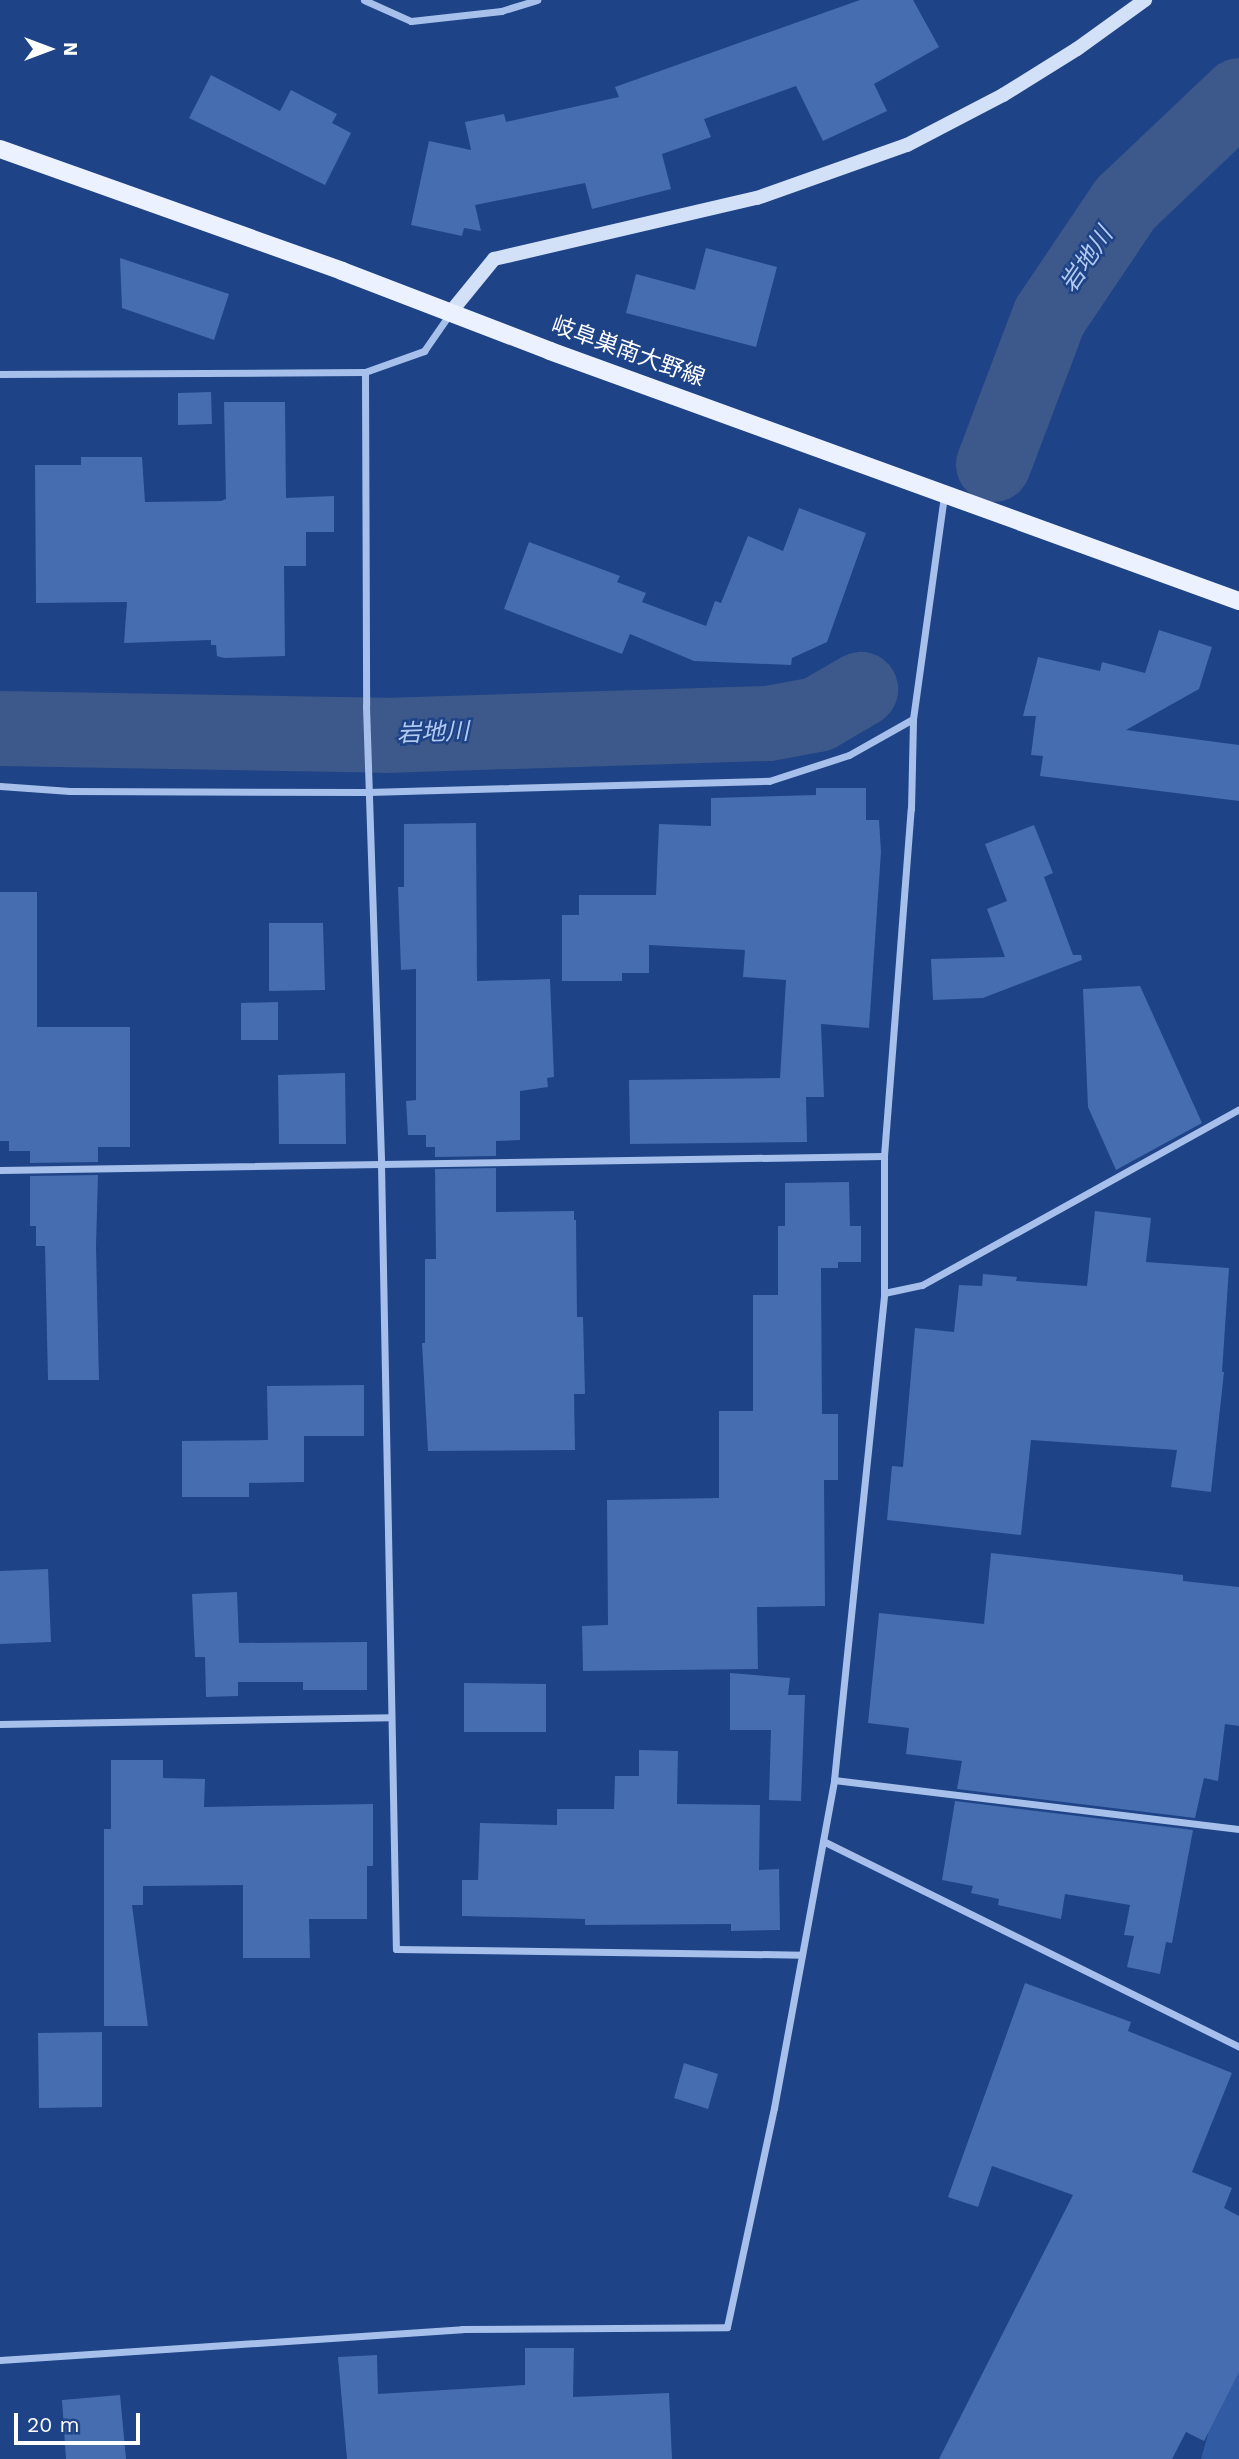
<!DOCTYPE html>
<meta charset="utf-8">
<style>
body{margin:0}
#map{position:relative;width:1239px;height:2459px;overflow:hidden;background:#1e4386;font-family:"Work Sans","Noto Sans JP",sans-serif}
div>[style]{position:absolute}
.green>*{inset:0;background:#315ca4}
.river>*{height:75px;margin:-37.5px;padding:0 37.5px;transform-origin:37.5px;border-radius:37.5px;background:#3d588a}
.building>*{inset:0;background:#466daf}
.street>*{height:7px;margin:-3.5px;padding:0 3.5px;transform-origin:3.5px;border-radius:3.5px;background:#a7c0eb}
.secondary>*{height:14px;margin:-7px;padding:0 7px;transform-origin:7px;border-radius:7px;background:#d2e0f8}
.primary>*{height:18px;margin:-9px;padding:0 9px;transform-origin:9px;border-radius:9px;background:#ebf1fe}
span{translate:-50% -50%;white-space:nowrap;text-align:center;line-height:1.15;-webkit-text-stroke:5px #1e4386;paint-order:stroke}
.street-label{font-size:23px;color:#fff}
.water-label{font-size:24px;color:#b2caf2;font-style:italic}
.north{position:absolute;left:14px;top:14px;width:70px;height:70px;-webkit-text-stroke:5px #1e4386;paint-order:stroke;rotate:90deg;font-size:19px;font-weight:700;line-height:28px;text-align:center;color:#fff}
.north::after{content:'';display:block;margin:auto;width:24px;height:32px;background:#fff;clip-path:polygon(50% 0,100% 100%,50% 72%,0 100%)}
.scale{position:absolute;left:14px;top:2413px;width:126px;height:32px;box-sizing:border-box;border:4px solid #fff;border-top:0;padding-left:9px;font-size:21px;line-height:24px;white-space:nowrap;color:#fff;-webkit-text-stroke:5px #1e4386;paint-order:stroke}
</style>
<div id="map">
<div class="green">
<div style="clip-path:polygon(1239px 2324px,1239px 2459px,1201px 2459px)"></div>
</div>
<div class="river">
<div style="left:993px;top:464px;width:158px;rotate:-69.3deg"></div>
<div style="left:1049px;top:316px;width:136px;rotate:-56.1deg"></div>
<div style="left:1125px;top:203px;width:157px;rotate:-43.5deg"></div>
<div style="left:0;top:728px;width:384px;rotate:1deg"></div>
<div style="left:384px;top:735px;width:384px;rotate:-1.8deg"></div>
<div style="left:768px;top:723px;width:50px;rotate:-10.4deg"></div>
<div style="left:817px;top:714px;width:50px;rotate:-30.2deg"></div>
</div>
<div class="building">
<div style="clip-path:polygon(860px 0,913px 0,939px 47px,874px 84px,887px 111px,823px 141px,796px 86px,704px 119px,711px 137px,662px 154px,671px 189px,592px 209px,585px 183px,475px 205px,481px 231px,464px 228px,462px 236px,411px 225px,429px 141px,471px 150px,465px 122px,504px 114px,506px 122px,619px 97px,615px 87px)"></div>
<div style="clip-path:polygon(211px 75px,280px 111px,291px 90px,337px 114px,332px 123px,351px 133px,325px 185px,189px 118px)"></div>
<div style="clip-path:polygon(706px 248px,777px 267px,756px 347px,626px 313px,636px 274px,695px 290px)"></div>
<div style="clip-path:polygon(120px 258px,229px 294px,214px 340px,122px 308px)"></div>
<div style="clip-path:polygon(211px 392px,212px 424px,178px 425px,178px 393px)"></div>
<div style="clip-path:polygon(224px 402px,285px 402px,286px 498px,334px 496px,334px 532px,306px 532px,306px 566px,284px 566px,285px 656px,224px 658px,217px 656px,216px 645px,211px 645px,211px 640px,124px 643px,127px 602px,36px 603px,35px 465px,81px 465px,81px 457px,142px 457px,145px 502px,221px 501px,226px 499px)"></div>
<div style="clip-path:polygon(799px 508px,866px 533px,827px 642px,792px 658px,791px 665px,694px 661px,630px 634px,622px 654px,504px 609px,529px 542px,620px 576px,617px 582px,646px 593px,642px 602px,706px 626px,715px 601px,721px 603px,748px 536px,783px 551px)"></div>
<div style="clip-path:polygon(1159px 630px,1212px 647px,1199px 689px,1126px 730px,1239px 745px,1239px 801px,1040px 776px,1043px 756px,1031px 755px,1036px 716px,1023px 716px,1038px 657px,1100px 671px,1102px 662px,1145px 673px)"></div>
<div style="clip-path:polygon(816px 788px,866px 788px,866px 820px,879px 820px,881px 852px,869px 1028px,821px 1024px,824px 1097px,806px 1097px,807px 1142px,630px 1144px,629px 1080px,780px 1078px,786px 980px,743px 977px,745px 950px,649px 945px,649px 973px,622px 973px,622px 981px,562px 981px,562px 915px,579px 915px,579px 895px,656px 895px,659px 824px,711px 826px,711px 798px,816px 795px)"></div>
<div style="clip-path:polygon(476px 823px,477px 981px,550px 979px,554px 1077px,547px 1078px,548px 1087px,520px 1091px,520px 1140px,496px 1141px,496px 1156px,435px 1157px,435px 1147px,426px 1147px,426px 1135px,408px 1135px,406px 1101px,416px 1100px,416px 969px,401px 970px,398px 887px,404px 887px,404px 824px)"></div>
<div style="clip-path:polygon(1034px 825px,1053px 873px,1044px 877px,1073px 955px,1081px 955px,1082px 960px,983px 998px,933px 1000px,931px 959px,1005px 957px,987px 909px,1007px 901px,985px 844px)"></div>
<div style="clip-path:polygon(0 892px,37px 892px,37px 1027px,130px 1027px,130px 1147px,98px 1147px,98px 1162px,30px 1163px,30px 1151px,9px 1151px,9px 1141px,0 1141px)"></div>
<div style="clip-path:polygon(269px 923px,323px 923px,325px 990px,269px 991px)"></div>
<div style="clip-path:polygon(1140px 986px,1202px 1123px,1116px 1170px,1088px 1107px,1083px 989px)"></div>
<div style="clip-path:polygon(278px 1002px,278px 1040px,241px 1040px,241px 1003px)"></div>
<div style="clip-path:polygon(345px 1073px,346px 1144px,279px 1144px,278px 1075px)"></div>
<div style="clip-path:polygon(496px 1168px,496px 1212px,574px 1211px,574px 1220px,576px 1220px,577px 1317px,583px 1317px,585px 1394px,574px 1394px,575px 1450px,428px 1451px,422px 1343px,425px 1343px,425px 1259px,436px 1259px,435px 1169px)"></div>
<div style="clip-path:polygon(98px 1175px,96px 1246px,99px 1380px,48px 1380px,45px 1246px,36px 1246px,36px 1226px,30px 1226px,30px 1176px)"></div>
<div style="clip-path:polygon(849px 1182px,850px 1226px,861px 1226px,861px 1262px,838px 1262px,838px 1268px,821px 1268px,822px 1414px,838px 1414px,838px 1480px,824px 1480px,825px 1606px,757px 1607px,758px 1669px,583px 1671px,582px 1626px,608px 1625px,607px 1500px,719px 1498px,719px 1411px,753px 1411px,753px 1295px,778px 1295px,778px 1226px,785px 1226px,785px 1183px)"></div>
<div style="clip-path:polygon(1095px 1211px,1151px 1218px,1146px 1262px,1229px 1268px,1222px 1372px,1224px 1372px,1211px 1492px,1171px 1487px,1177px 1450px,1031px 1440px,1021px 1535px,887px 1520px,892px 1466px,903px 1467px,915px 1328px,954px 1332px,959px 1285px,982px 1286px,983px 1274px,1017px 1277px,1016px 1281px,1087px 1286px)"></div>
<div style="clip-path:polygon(364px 1385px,364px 1436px,304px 1436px,304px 1482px,249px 1483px,249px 1497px,182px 1497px,182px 1441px,268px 1440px,267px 1386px)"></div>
<div style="clip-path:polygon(991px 1553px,1183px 1575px,1183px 1581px,1239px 1587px,1239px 1726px,1225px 1724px,1218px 1781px,1204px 1778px,1195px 1818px,957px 1789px,962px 1761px,906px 1754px,909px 1728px,868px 1723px,879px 1613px,984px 1624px)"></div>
<div style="clip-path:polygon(48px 1569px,51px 1642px,0 1644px,0 1571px)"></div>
<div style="clip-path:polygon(237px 1592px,239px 1643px,367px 1642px,367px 1690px,303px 1690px,303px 1682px,238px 1682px,238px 1696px,206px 1697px,205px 1657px,195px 1657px,192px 1594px)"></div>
<div style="clip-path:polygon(730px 1673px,790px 1678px,788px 1695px,805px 1695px,801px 1801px,769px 1800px,771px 1730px,730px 1730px)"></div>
<div style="clip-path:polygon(464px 1683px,546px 1684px,546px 1732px,464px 1732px)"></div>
<div style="clip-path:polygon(639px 1750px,678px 1751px,677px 1804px,760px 1805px,759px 1870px,779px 1869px,780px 1930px,731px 1931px,731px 1924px,585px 1925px,585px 1919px,462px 1916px,462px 1880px,478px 1880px,480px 1823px,557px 1825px,557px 1809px,614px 1809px,615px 1776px,639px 1776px)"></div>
<div style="clip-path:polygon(111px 1760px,163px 1760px,163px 1778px,205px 1779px,204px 1807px,373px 1804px,373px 1866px,367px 1866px,367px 1919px,309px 1919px,310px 1958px,243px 1958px,243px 1885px,143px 1886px,143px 1905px,132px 1905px,148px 2026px,104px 2026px,104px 1829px,111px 1829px)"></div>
<div style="clip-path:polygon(955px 1801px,1193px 1830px,1172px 1943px,1166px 1942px,1160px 1974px,1127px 1967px,1134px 1936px,1124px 1935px,1130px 1905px,1065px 1894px,1061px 1919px,998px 1905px,999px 1899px,971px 1893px,973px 1886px,942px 1880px)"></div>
<div style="clip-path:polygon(1025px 1983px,1131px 2022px,1128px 2031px,1232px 2073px,1192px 2172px,1232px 2188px,1224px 2208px,1239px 2216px,1239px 2372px,1204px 2441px,1186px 2432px,1172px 2459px,939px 2459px,1073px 2195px,992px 2166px,978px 2207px,948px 2197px)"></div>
<div style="clip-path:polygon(102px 2032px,102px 2107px,39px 2108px,38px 2033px)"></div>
<div style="clip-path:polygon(684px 2063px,718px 2074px,708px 2109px,674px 2098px)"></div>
<div style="clip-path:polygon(525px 2348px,574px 2348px,573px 2397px,669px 2393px,672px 2459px,347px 2459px,338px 2357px,377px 2355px,378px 2394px,525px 2385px)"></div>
<div style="clip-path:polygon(120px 2395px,126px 2459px,66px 2459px,62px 2400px)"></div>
</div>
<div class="street">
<div style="left:364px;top:0;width:51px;rotate:24.1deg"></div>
<div style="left:411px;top:21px;width:91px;rotate:-6.3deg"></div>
<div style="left:501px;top:11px;width:38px;rotate:-17deg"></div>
<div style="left:365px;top:372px;width:334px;rotate:89.8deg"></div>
<div style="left:366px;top:706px;width:458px;rotate:88.1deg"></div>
<div style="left:381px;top:1164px;width:785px;rotate:88.91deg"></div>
<div style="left:396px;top:1949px;width:406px;rotate:0.8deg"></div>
<div style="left:0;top:374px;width:365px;rotate:-0.3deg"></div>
<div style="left:365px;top:372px;width:63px;rotate:-19.6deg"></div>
<div style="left:424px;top:351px;width:44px;rotate:-55.2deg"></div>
<div style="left:0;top:786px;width:70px;rotate:4.1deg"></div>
<div style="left:70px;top:791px;width:298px;rotate:0.2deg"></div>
<div style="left:368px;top:792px;width:401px;rotate:-1.6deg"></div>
<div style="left:769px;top:781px;width:84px;rotate:-18deg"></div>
<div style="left:849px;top:755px;width:73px;rotate:-29.4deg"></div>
<div style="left:0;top:1170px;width:884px;rotate:-0.91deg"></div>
<div style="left:884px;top:1293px;width:39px;rotate:-12deg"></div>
<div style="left:922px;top:1285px;width:363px;rotate:-29deg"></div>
<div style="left:0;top:1724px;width:391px;rotate:-1deg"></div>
<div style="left:834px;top:1780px;width:408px;rotate:6.9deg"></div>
<div style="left:823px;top:1841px;width:464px;rotate:26.3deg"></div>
<div style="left:0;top:2360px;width:463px;rotate:-3.8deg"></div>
<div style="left:462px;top:2329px;width:265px;rotate:-0.4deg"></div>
<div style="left:727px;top:2327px;width:224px;rotate:-77.9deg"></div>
<div style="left:774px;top:2108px;width:333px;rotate:-79.6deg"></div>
<div style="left:834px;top:1780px;width:490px;rotate:-84.1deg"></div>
<div style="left:884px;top:1293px;width:137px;rotate:-90deg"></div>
<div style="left:884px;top:1156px;width:348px;rotate:-85.6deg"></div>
<div style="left:911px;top:809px;width:90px;rotate:-88.7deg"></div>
<div style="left:913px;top:719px;width:225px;rotate:-82.1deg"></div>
</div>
<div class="secondary">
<div style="left:450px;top:313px;width:70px;rotate:-50.8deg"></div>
<div style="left:494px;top:259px;width:270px;rotate:-13.1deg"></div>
<div style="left:757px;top:198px;width:159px;rotate:-19.5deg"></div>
<div style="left:907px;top:145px;width:108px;rotate:-27.5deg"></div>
<div style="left:1003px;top:95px;width:87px;rotate:-31.9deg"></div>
<div style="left:1077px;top:49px;width:84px;rotate:-35.8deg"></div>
</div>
<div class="primary">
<div style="left:0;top:149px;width:363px;rotate:19.6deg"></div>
<div style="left:342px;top:271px;width:223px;rotate:21deg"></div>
<div style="left:550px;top:351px;width:733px;rotate:19.94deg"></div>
</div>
<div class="street-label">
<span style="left:628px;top:352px;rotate:20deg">岐阜巣南大野線</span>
</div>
<div class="water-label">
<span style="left:1087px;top:260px;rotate:-56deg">岩地川</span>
<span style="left:433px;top:733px;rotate:-2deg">岩地川</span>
</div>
<div class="north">N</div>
<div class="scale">20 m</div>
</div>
